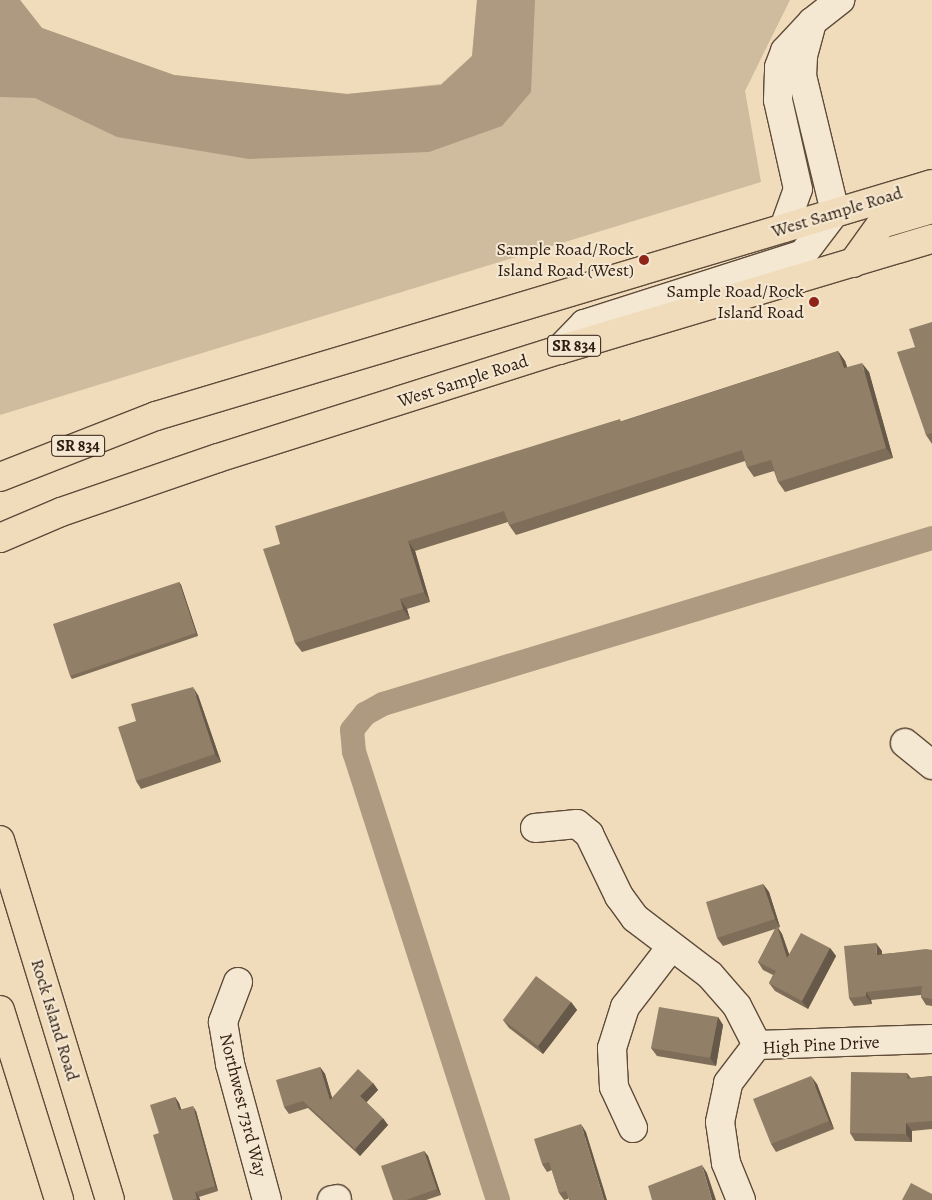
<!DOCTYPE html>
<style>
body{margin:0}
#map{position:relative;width:932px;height:1200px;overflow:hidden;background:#f0dcba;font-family:Alegreya,serif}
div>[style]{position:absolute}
.green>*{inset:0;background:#cfbb9d}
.water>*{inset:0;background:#ae9a80}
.canal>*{height:24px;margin:-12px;padding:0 12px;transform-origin:12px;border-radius:12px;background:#ae9a80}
.roads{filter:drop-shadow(1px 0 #5e4b3a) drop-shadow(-1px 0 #5e4b3a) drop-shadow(0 1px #5e4b3a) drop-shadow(0 -1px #5e4b3a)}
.minor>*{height:28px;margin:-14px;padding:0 14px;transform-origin:14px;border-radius:14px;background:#f5e8d2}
.major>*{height:28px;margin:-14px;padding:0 14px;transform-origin:14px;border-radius:14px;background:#f0dcba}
.wall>*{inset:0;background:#7e6d59}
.shaded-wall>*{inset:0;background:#665949}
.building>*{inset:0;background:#927f68}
.dots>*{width:14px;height:14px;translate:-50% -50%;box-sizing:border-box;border:2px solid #f5e8d2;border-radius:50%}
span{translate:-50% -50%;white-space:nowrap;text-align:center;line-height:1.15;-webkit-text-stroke:4px #f5e8d2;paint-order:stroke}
.shield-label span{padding:1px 4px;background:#f5e8d2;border:1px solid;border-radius:4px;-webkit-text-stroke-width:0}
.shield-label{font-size:16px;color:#2d1b10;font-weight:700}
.street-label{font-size:18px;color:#2d1b10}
.poi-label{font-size:18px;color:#2d1b10}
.right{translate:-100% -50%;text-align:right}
</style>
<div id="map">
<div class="green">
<div style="clip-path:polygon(0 0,20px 0,42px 28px,174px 75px,347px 94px,441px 84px,472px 56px,477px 0,790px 0,745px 91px,761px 182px,0 415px)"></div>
</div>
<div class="water">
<div style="clip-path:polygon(0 0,20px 0,42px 28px,174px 75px,347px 94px,441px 85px,472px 56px,477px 0,535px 0,531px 92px,502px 126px,429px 152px,249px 159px,117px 137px,35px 98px,0 97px)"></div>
</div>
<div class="canal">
<div style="left:498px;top:1200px;width:471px;rotate:-107.8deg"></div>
<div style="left:354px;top:752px;width:22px;rotate:-95deg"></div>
<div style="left:352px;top:730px;width:21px;rotate:-51deg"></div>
<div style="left:365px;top:714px;width:21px;rotate:-29deg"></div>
<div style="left:383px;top:704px;width:574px;rotate:-16.82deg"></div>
</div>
<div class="roads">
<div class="minor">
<div style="left:784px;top:228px;width:41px;rotate:-70.3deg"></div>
<div style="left:798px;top:189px;width:91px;rotate:-102.7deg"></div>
<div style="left:778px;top:100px;width:33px;rotate:-88deg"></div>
<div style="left:779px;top:67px;width:17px;rotate:-69deg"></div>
<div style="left:785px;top:51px;width:40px;rotate:-47deg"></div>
<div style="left:812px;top:22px;width:36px;rotate:-38deg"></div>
<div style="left:559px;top:350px;width:36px;rotate:-46deg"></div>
<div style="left:584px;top:324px;width:230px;rotate:-17.7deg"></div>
<div style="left:803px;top:254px;width:53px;rotate:-52.7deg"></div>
<div style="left:835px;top:212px;width:140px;rotate:-103.6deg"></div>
<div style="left:802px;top:76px;width:20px;rotate:-87deg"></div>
<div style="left:803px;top:56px;width:35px;rotate:-75deg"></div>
<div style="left:905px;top:743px;width:35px;rotate:39deg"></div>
<div style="left:535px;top:828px;width:42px;rotate:-5.4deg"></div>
<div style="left:577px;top:824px;width:16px;rotate:40deg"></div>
<div style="left:589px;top:834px;width:69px;rotate:64.2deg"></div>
<div style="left:619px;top:896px;width:27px;rotate:54deg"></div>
<div style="left:635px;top:918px;width:94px;rotate:37.2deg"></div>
<div style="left:710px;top:975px;width:41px;rotate:48.9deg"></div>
<div style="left:737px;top:1006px;width:44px;rotate:62.9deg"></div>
<div style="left:238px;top:982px;width:43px;rotate:110.6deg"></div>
<div style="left:223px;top:1022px;width:43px;rotate:80.5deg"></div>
<div style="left:230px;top:1064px;width:141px;rotate:74.8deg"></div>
<div style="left:633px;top:1128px;width:45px;rotate:-114.9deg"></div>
<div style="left:614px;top:1087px;width:39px;rotate:-93deg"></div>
<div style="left:612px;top:1048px;width:43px;rotate:-72.4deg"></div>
<div style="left:625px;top:1007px;width:76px;rotate:-52.5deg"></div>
<div style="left:332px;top:1200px;width:5px;rotate:-11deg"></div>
<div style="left:741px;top:1200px;width:40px;rotate:-112deg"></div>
<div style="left:726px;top:1163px;width:41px;rotate:-98.3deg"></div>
<div style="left:720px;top:1122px;width:40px;rotate:-78deg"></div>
<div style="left:728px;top:1083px;width:48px;rotate:-52.7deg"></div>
<div style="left:757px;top:1045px;width:175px;rotate:-2deg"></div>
</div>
<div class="major">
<div style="left:853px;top:263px;width:48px;rotate:-54.3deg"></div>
<div style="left:881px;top:224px;width:53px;rotate:-16.4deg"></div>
<div style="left:0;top:477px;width:168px;rotate:-21.4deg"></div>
<div style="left:156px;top:416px;width:810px;rotate:-16.65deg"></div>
<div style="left:0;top:538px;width:66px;rotate:-23.1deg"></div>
<div style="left:61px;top:512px;width:166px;rotate:-19deg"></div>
<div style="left:218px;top:458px;width:358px;rotate:-17.6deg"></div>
<div style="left:559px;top:350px;width:389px;rotate:-16.6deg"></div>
<div style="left:0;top:840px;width:376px;rotate:73deg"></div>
<div style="left:0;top:1010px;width:199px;rotate:72.7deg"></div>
</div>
</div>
<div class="wall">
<div style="clip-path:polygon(932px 322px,932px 444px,926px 435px,915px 347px)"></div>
<div style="clip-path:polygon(838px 351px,845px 361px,847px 367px,869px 372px,893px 458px,785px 492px,778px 482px,774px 471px,754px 477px,747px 467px,745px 461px,516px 535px,509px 525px,508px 522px,415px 551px,430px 602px,407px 609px,410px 619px,302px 652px,295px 643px,280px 544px,622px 421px)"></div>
<div style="clip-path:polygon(179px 582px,181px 585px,198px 636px,72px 679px,70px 676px)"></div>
<div style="clip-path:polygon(198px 695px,221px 762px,141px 789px,136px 781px,136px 721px)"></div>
<div style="clip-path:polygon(763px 884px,769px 892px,780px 927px,778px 928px,782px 934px,789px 954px,830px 948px,836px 956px,808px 1009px,775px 991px,769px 983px,773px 975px,763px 970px,758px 962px,775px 929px,723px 946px,717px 938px)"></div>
<div style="clip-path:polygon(932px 950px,932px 1006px,926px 1005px,921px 997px,921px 995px,871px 1000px,872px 1004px,854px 1006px,849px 998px,882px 951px,882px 954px)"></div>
<div style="clip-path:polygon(571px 1002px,577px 1010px,543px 1054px,509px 1028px,503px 1020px)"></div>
<div style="clip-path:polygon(718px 1017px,723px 1025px,716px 1066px,657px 1056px,651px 1048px)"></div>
<div style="clip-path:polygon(320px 1067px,325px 1074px,332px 1098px,373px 1083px,378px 1090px,366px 1102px,388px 1125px,360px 1156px,308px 1108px,289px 1114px,284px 1107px)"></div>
<div style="clip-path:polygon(907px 1073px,911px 1078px,932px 1076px,932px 1129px,912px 1131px,912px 1142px,855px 1141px,850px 1133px)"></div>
<div style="clip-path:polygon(817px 1084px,834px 1129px,776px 1152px,771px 1144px)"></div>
<div style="clip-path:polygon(175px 1097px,179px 1103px,181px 1109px,196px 1111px,218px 1191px,199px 1197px,200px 1200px,173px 1200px)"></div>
<div style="clip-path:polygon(586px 1132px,568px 1199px,564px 1200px,559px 1193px,552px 1170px,547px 1172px,542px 1164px)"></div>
<div style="clip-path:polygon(424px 1151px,428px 1156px,441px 1195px,426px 1200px,393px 1200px)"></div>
</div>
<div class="shaded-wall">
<div style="clip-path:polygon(838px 351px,845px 361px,851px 378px,844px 368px)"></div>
<div style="clip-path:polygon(862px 363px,869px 372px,893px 458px,886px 448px)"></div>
<div style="clip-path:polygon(408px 541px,415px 551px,430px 602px,424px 592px)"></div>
<div style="clip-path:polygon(179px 582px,181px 585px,198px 636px,196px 633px)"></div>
<div style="clip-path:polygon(400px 599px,407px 609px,410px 619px,403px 609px)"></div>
<div style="clip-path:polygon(193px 687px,198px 695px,221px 762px,215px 754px)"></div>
<div style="clip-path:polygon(763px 884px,769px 892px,780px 927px,775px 919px)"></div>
<div style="clip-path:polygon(777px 926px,782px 934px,793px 966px,787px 958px)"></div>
<div style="clip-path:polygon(876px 943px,882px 951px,882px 963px,877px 955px)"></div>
<div style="clip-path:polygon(830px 948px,836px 956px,808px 1009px,802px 1001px)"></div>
<div style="clip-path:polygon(866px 992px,871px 1000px,872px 1004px,866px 996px)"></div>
<div style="clip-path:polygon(571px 1002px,577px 1010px,543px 1054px,538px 1046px)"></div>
<div style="clip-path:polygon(718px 1017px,723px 1025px,716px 1066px,710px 1058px)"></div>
<div style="clip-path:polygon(320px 1067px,325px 1074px,335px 1108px,330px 1100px)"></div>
<div style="clip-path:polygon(811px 1076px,817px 1084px,834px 1129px,829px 1121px)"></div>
<div style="clip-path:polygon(373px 1083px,378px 1090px,365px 1104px,360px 1096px)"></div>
<div style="clip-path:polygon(175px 1097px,179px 1103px,183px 1115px,179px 1110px)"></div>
<div style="clip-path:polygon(193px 1106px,196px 1111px,218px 1191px,215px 1186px)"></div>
<div style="clip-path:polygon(383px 1118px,388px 1125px,360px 1156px,355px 1149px)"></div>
<div style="clip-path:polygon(906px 1123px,912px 1131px,912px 1142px,906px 1134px)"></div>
<div style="clip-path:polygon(581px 1124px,586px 1132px,607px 1200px,604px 1200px)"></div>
<div style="clip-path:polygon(424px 1151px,428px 1156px,441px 1195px,437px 1189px)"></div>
<div style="clip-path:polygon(702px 1165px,707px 1173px,716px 1200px,712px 1200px)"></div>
<div style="clip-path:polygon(195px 1192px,199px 1197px,200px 1200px,198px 1200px,197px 1199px)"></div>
</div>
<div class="building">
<div style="clip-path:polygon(932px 322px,932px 433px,926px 435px,897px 352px,915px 347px,909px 329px)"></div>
<div style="clip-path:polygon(838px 351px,844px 368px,862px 363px,886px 448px,778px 482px,771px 460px,747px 467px,742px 450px,509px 525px,504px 511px,408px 541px,424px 592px,400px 599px,403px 609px,295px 643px,263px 549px,280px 544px,275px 526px,620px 419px,621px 422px)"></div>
<div style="clip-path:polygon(179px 582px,196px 633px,70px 676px,53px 624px)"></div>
<div style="clip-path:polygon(193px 687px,215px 754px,136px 781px,118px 727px,136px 721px,131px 704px)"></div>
<div style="clip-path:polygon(763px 884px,775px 919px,717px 938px,706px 902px)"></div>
<div style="clip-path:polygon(777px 926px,787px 958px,801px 933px,830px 948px,802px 1001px,769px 983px,776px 971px,758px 962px)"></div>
<div style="clip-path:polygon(876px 943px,877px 955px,926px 949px,932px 950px,932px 999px,921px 997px,922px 986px,866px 992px,866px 996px,849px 998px,844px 946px)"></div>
<div style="clip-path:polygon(536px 976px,571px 1002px,538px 1046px,503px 1020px)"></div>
<div style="clip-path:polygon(659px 1007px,718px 1017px,710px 1058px,651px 1048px)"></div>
<div style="clip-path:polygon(320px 1067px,330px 1100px,358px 1069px,373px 1083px,360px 1096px,383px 1118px,355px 1149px,303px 1101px,284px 1107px,276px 1080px)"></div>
<div style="clip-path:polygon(851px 1072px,907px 1073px,907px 1079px,932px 1076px,932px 1121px,906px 1123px,906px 1134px,850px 1133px)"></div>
<div style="clip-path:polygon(811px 1076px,829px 1121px,771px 1144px,753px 1099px)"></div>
<div style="clip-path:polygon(175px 1097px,179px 1110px,193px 1106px,215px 1186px,195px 1192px,197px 1199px,192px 1200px,173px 1200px,153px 1135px,159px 1133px,150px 1105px)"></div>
<div style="clip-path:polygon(581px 1124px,604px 1200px,569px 1200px,566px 1191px,559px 1193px,549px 1162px,542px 1164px,534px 1139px)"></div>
<div style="clip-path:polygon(424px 1151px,437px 1189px,406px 1200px,393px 1200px,381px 1166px)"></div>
<div style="clip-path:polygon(702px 1165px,712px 1200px,652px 1200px,648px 1186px)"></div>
<div style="clip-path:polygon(911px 1183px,932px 1194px,932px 1200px,902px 1200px)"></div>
</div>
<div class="dots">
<div style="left:644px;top:260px;background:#8f2418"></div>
<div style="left:814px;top:302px;background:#8f2418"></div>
</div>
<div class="shield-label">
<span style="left:574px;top:346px">SR 834</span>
<span style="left:78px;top:446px">SR 834</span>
</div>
<div class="street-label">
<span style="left:837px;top:212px;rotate:-17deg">West Sample Road</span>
<span style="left:463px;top:381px;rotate:-18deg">West Sample Road</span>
<span style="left:55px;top:1020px;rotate:73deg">Rock Island Road</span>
<span style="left:821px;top:1045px;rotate:-3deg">High Pine Drive</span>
<span style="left:243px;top:1105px;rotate:76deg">Northwest 73rd Way</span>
</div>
<div class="poi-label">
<span class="right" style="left:634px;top:260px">Sample Road/Rock<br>Island Road (West)</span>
<span class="right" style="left:804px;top:302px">Sample Road/Rock<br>Island Road</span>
</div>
</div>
